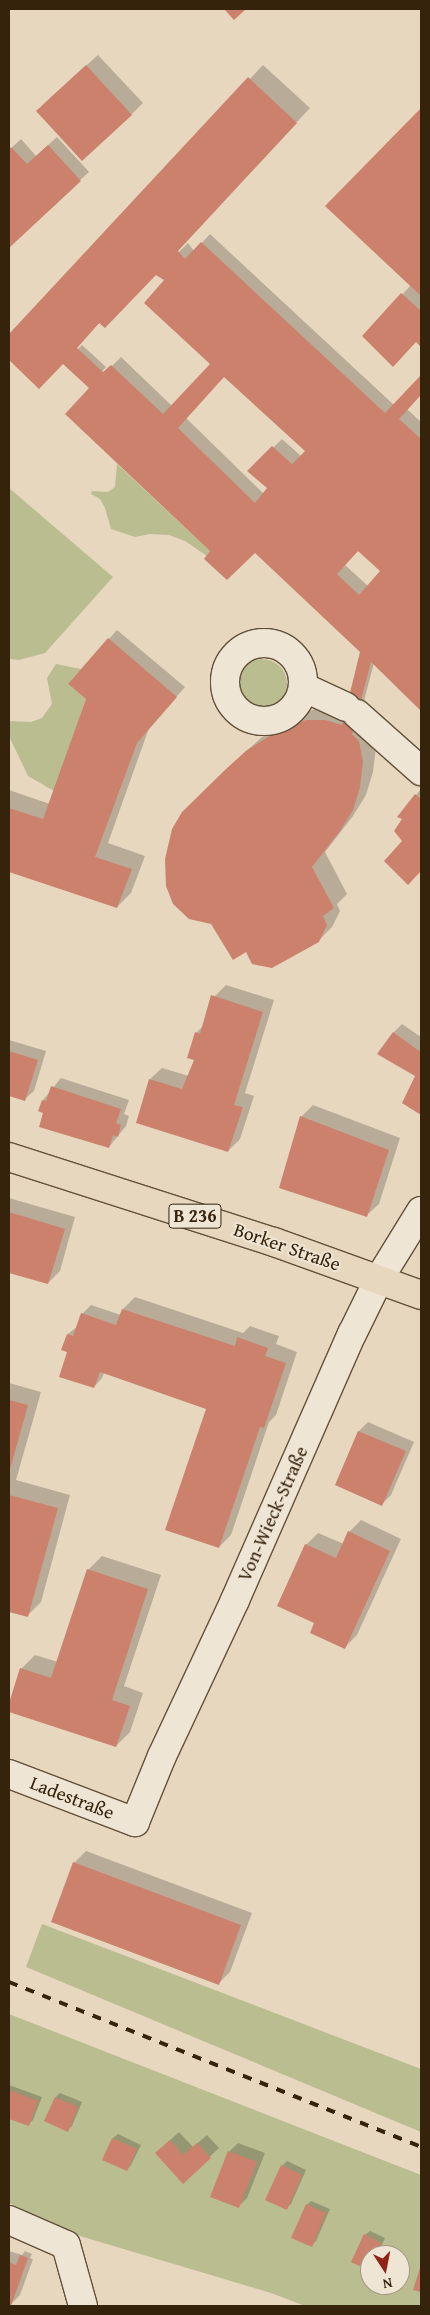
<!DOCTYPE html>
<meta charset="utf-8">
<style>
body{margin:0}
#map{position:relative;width:430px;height:2315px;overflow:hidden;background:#e7d7bf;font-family:"Gentium Book Plus",serif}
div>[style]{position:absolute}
.green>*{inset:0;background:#b9bd8f}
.round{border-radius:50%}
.shadow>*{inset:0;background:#0003}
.building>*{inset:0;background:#cc816d}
.roads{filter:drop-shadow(1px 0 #625039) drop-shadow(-1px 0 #625039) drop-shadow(0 1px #625039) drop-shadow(0 -1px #625039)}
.street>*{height:28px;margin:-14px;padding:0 14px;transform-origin:14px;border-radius:14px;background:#efe5d5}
.street>.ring{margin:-14px;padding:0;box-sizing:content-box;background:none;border:28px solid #efe5d5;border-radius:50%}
.primary>*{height:28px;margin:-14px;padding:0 14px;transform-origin:14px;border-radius:14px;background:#e7d7bf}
.rail>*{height:4px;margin-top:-2px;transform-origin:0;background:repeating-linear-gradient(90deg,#36230c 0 9px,transparent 0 18px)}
span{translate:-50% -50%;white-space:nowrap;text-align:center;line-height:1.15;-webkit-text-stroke:4px #efe5d5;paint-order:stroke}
.shield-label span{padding:1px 4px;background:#efe5d5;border:1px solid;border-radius:4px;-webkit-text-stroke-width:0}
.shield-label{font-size:18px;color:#36230c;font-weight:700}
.street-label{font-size:19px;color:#36230c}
.frame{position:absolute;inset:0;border:10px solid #36230c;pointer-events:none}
.north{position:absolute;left:360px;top:2245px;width:50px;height:50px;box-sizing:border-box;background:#efe5d5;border:1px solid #a59785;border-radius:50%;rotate:169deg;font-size:14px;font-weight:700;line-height:20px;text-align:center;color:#36230c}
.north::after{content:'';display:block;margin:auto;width:18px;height:22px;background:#8f2418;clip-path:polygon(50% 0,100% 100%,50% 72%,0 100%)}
</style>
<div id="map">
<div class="green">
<div style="clip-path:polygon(117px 464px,210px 551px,207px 556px,185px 541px,169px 535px,150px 534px,135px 537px,111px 529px,105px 508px,100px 499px,91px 494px,92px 491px,108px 492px,115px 487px)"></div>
<div style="clip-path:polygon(9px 488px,113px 577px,45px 653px,19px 660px,9px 659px)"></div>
<div class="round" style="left:237px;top:659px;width:50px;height:50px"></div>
<div style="clip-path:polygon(56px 664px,81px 669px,68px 684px,86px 699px,54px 791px,28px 776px,9px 736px,9px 721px,31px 722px,42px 718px,52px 704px,47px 678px)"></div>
<div style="clip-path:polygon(42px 1924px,421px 2069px,421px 2132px,26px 1967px)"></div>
<div style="clip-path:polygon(evenodd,9px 2014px,421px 2175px,421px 2306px,305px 2306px,271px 2293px,80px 2236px,9px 2203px,9px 2014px,370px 2255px,400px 2255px,400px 2285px,370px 2285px,370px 2255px)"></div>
</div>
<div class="shadow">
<div style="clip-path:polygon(98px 55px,143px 103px,131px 115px,49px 99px)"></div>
<div style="clip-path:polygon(evenodd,263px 65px,310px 108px,176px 251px,178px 253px,188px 243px,194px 251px,210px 234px,394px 405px,421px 377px,421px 394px,407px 409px,421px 422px,421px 709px,374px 663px,360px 716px,376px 747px,373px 772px,366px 795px,353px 816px,325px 852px,347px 894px,337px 904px,340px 911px,332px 927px,318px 941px,241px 756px,262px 737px,290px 719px,320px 707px,347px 709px,361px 652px,255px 551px,212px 551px,112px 366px,121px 357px,172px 406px,212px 364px,166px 280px,156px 274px,100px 322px,74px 351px,75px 352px,82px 345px,106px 367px,89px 386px,63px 362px,39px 388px,9px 359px,9px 335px,263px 65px,224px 376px,307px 451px,301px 456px,282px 439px,249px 471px,269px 488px,264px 494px,186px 418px,224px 376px,263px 65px,359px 550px,382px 571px,368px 586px,345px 565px,359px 550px)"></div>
<div style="clip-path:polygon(421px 110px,421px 345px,416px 341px,364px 336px,411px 285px,327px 206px)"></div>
<div style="clip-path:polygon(57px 137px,89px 172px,9px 246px,9px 150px,21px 139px,36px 156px)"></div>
<div style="clip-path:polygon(117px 630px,185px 687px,149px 728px,108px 843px,145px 856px,131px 893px,117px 907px,9px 870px,9px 790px,50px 804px,109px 639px)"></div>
<div style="clip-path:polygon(421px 789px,421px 870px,408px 883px,404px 818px,399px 816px)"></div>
<div style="clip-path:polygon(226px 985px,274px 1000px,245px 1093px,254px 1096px,240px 1139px,228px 1151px,150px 1079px,162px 1068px,189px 1076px,195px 1060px,196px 1033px,205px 1024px,214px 997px)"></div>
<div style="clip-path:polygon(402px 1024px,421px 1037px,421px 1113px,403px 1103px,417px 1075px,393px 1033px)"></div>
<div style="clip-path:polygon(9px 1040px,46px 1051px,34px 1091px,25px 1099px,9px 1095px)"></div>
<div style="clip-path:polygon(61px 1078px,129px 1100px,124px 1114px,129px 1116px,126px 1126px,109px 1147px,44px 1112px,43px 1100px)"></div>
<div style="clip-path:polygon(313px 1105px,400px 1138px,379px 1204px,367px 1215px,301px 1117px)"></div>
<div style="clip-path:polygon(9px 1198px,75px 1217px,60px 1271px,48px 1283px,9px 1271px)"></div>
<div style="clip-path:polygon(135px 1297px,243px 1333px,250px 1326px,279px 1336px,276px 1344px,297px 1352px,276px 1415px,269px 1422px,231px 1535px,219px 1547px,207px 1408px,104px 1373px,102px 1378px,94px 1387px,69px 1351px,68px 1334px,78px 1326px,83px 1313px,91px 1305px,121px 1315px,123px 1309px)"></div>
<div style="clip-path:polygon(9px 1383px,41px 1392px,16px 1480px,70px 1495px,41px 1602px,27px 1616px,9px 1611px)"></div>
<div style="clip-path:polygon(368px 1422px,414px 1442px,391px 1495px,382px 1504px,336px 1484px,359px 1431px)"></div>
<div style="clip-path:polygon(361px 1520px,401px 1539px,357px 1635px,345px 1647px,316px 1622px,306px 1545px,318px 1533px,344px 1544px,349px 1532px)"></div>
<div style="clip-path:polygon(102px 1556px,161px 1575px,124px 1686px,143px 1693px,130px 1732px,116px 1746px,9px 1711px,21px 1669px,35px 1655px,58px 1662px,88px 1570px)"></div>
<div style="clip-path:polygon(86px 1851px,252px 1913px,230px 1972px,218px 1984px,52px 1921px,74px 1863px)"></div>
<div style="clip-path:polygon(9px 2085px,42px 2097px,33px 2120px,29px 2124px,9px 2117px)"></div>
<div style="clip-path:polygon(60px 2093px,82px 2102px,72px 2126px,67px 2130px,45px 2121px,56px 2097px)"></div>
<div style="clip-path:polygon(179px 2132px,193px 2147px,207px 2135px,219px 2148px,183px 2182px,166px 2144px)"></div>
<div style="clip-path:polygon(118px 2134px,141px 2145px,131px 2165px,127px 2170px,104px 2159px,113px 2138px)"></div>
<div style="clip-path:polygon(238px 2143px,265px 2153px,247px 2198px,238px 2207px,229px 2152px)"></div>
<div style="clip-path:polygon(287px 2161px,306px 2170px,291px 2204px,286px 2208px,282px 2166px)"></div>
<div style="clip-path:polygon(311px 2201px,330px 2209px,316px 2241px,312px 2245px,307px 2205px)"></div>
<div style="clip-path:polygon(370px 2231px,385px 2238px,377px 2255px,370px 2255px,370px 2266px,368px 2268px,365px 2235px)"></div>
<div style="clip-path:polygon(9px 2251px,22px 2255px,25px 2251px,32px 2254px,30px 2258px,33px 2259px,20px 2295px,11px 2304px,9px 2303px)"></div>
</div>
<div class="building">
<div style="clip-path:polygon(224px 9px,246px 9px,234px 20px)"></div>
<div style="clip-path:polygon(86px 65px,132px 115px,82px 161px,36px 111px)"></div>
<div style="clip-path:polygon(evenodd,248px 77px,297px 123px,178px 251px,185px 259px,201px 242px,385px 413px,421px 375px,421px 395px,399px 419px,421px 439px,421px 711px,371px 662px,352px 734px,359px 741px,363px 762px,360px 787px,353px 810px,340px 831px,312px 867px,334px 908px,323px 916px,327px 925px,319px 942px,272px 968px,252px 964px,246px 952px,233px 960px,211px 924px,189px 919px,173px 904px,166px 886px,165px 859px,172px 829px,182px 812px,226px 769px,247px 750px,276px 732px,306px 720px,325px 720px,342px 725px,360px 652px,255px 553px,227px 580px,204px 559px,210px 551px,65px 414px,89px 388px,63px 364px,39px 389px,9px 360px,9px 334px,248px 77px,156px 275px,164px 280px,144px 303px,210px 364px,163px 414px,111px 365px,103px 372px,77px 348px,99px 323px,105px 328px,156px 275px,248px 77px,224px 377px,305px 451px,292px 464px,272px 446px,247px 471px,267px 488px,255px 503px,178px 428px,224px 377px,248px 77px,358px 551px,380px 571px,359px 595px,337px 574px,358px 551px)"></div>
<div style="clip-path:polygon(421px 108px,421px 296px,325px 206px)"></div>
<div style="clip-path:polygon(48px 145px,81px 181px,9px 248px,9px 150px,11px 147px,27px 164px)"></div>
<div style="clip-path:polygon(401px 293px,421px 311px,421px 347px,416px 342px,393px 367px,362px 336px)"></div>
<div style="clip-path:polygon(108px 638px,177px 697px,137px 743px,95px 857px,132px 869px,117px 908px,9px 872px,9px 808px,43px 819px,86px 699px,68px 684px)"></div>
<div style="clip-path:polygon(415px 794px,421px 799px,421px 871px,408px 885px,384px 861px,402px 841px,394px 831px,402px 819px,397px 817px)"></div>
<div style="clip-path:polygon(211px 995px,263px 1012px,234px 1105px,243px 1107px,228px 1152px,136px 1123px,149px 1079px,182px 1089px,194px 1060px,187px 1058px,195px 1032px,200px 1034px)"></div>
<div style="clip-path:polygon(393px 1032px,419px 1051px,421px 1048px,421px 1115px,402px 1103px,415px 1076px,377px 1054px)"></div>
<div style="clip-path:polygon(9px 1051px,38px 1060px,25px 1101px,9px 1096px)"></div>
<div style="clip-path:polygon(51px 1086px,121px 1109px,116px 1123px,121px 1125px,118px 1137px,113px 1135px,109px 1148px,39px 1127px,43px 1113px,38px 1111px,42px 1100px,46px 1101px)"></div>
<div style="clip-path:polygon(300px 1116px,389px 1150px,367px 1217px,279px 1188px)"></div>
<div style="clip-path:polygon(9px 1212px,65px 1229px,48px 1284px,9px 1273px)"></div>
<div style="clip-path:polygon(122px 1309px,235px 1346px,237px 1337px,268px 1348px,265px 1356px,286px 1363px,264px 1428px,260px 1427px,219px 1548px,165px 1530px,206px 1409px,100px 1372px,94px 1388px,59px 1377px,67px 1352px,61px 1350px,67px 1334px,73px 1336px,81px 1313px,116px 1325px)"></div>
<div style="clip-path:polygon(9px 1400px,28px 1405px,9px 1473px)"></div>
<div style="clip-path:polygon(358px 1431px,406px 1451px,382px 1506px,335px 1485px)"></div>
<div style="clip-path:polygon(9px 1495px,58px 1508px,28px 1617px,9px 1612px)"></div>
<div style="clip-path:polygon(348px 1531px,390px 1551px,345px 1649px,310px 1633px,314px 1623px,277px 1606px,305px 1544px,336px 1558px)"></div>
<div style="clip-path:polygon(87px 1569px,148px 1589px,112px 1700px,130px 1706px,116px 1747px,9px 1712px,9px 1703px,20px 1668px,51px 1678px)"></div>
<div style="clip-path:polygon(73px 1862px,241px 1925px,219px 1985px,51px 1922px)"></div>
<div style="clip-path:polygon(9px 2090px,38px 2101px,29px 2126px,9px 2119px)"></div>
<div style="clip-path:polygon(55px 2097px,78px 2107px,68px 2132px,44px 2121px)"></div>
<div style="clip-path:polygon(112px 2138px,137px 2149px,127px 2171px,102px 2160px)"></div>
<div style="clip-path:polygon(170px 2140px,183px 2155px,197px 2143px,211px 2158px,183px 2184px,155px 2153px)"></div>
<div style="clip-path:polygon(228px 2151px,257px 2162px,239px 2208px,210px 2197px)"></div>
<div style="clip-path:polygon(281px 2165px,302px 2175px,287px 2210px,265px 2200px)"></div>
<div style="clip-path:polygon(306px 2204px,326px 2213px,312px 2247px,291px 2238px)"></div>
<div style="clip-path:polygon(364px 2234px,381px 2243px,375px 2255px,370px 2255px,368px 2270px,351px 2262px)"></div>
<div style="clip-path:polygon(20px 2255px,28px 2258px,11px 2306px,9px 2305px,9px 2262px,16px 2265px)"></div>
<div style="clip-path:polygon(421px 2265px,421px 2292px,413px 2290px)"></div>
</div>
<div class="roads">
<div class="street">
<div class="ring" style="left:225px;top:643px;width:50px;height:50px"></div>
<div style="left:303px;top:687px;width:47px;rotate:24.9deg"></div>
<div style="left:357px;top:714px;width:86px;rotate:41.7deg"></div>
<div style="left:9px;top:1774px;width:135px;rotate:20.9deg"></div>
<div style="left:135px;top:1822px;width:71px;rotate:-67.8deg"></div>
<div style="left:162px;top:1756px;width:172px;rotate:-64.9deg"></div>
<div style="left:235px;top:1600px;width:291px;rotate:-66.3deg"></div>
<div style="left:352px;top:1334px;width:61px;rotate:-63.9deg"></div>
<div style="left:379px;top:1279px;width:80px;rotate:-58.3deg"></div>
<div style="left:9px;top:2220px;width:62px;rotate:23.7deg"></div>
<div style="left:66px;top:2245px;width:63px;rotate:74.4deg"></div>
</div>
<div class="primary">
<div style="left:9px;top:1157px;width:278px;rotate:17.8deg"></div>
<div style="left:274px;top:1242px;width:156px;rotate:19.8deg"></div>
</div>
</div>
<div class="rail">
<div style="left:9px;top:1982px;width:444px;rotate:21.8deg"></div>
</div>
<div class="shield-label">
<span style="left:195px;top:1216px">B 236</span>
</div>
<div class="street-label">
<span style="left:287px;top:1247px;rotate:19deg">Borker Straße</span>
<span style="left:273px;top:1514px;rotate:-66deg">Von-Wieck-Straße</span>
<span style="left:72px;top:1798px;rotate:21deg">Ladestraße</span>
</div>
<div class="frame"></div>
<div class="north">N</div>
</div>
